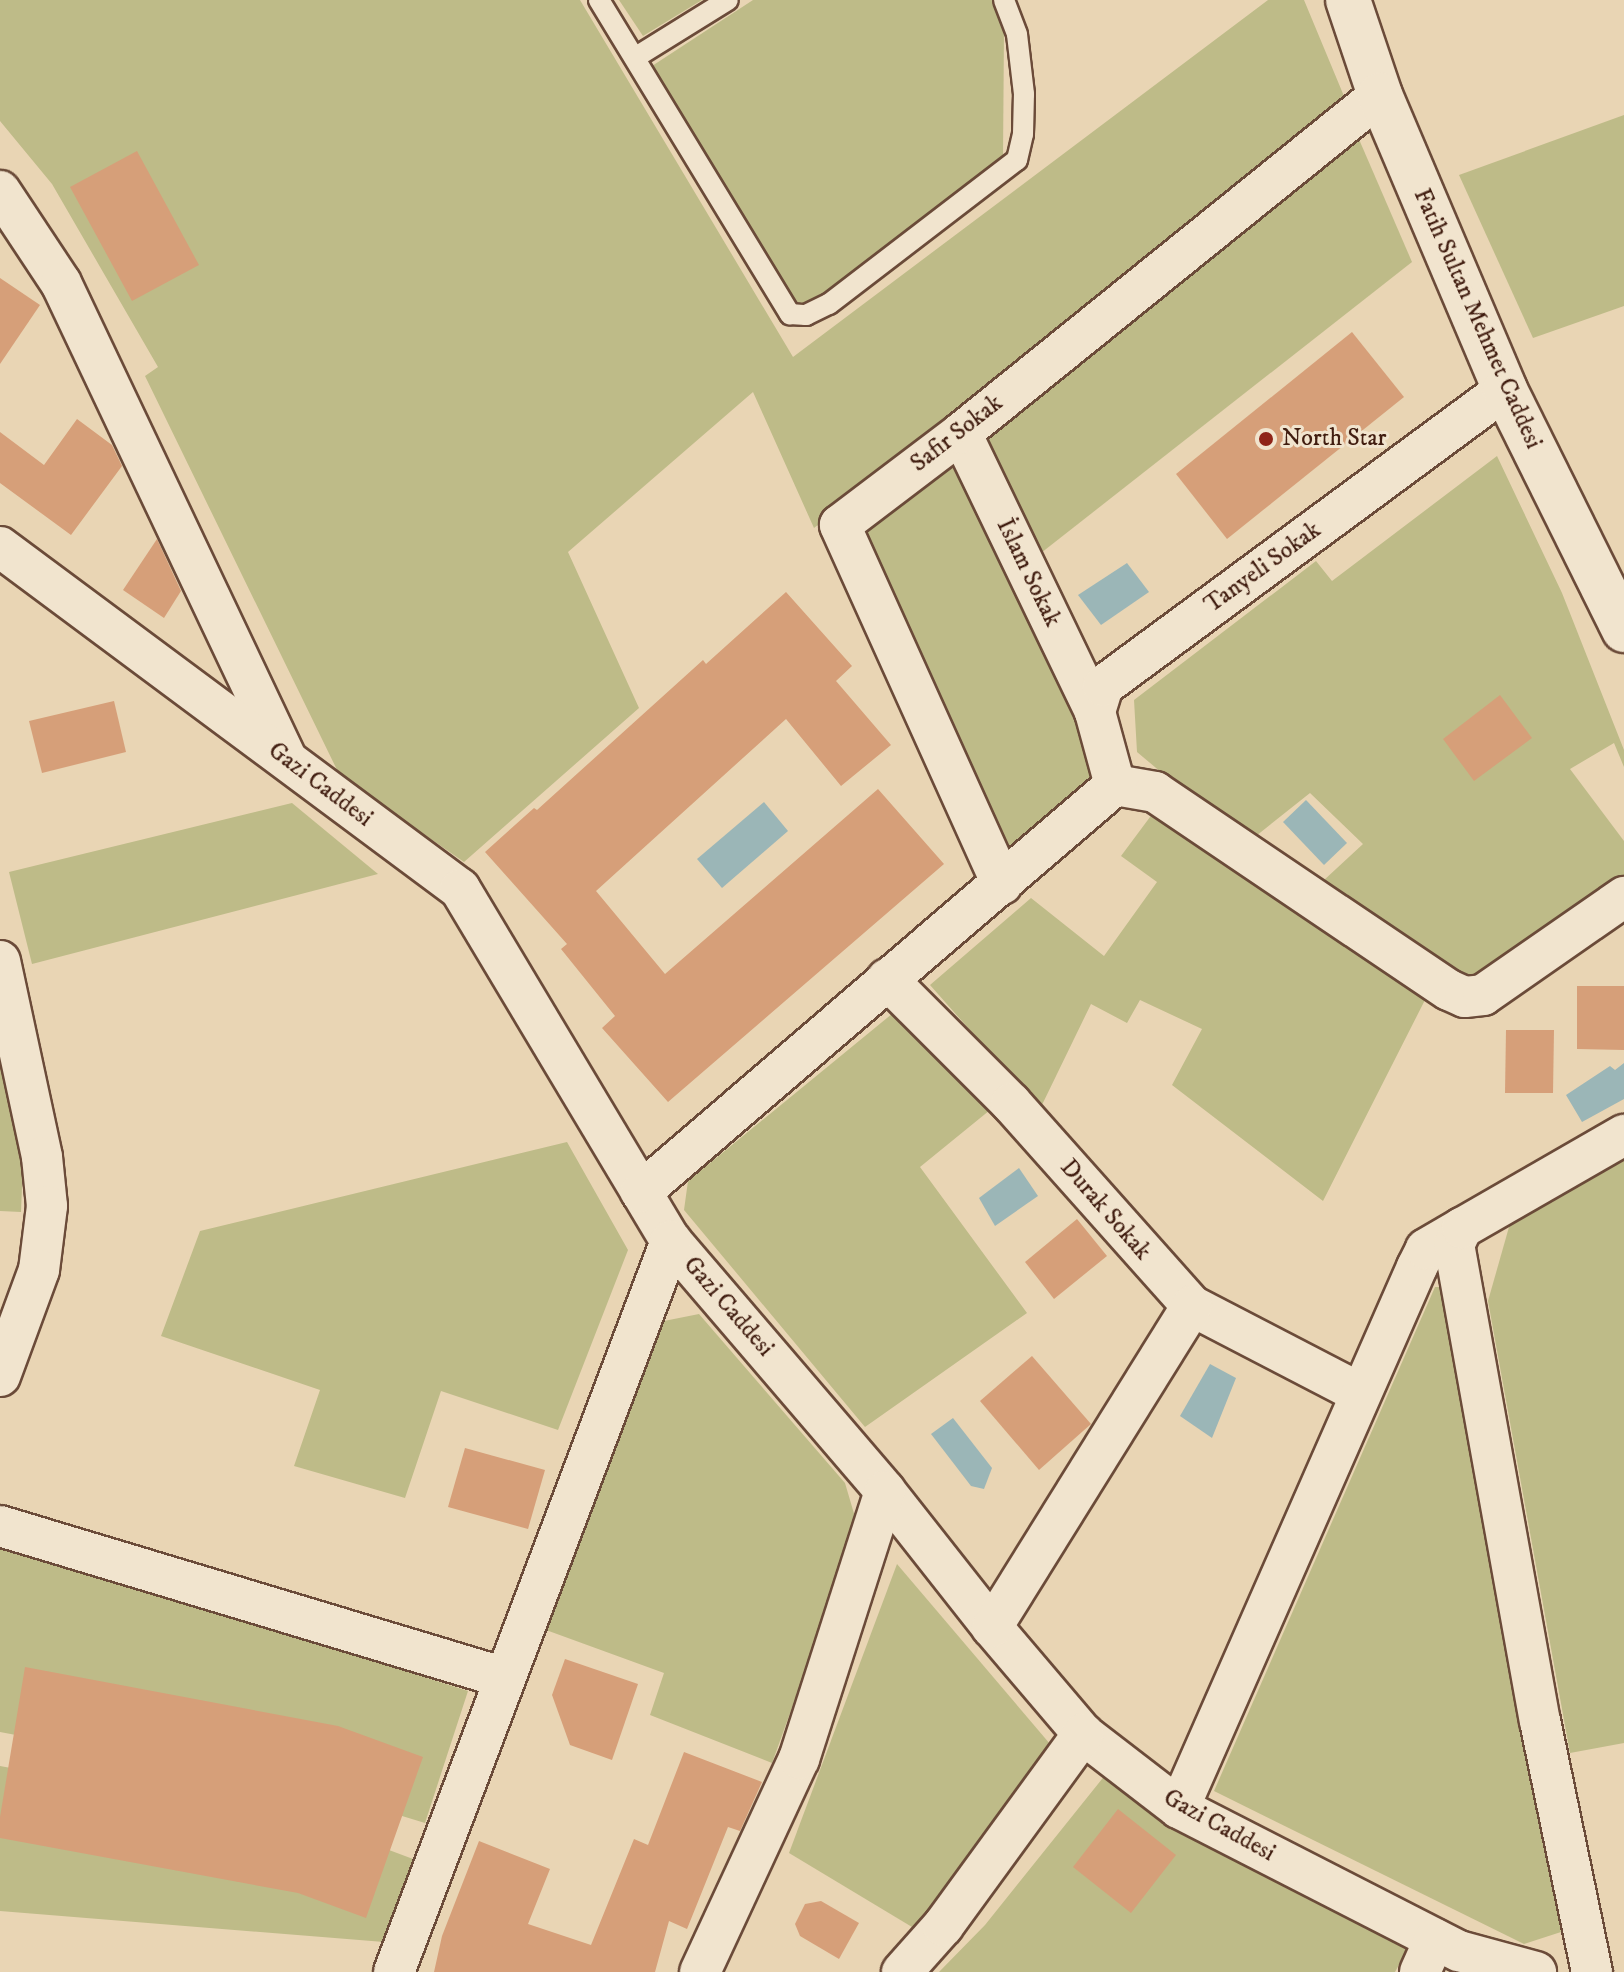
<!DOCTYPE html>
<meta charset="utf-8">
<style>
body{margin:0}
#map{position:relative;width:1624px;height:1972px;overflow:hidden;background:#e9d5b4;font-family:"IM FELL DW Pica",serif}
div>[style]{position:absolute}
.green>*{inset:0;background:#bebb88}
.water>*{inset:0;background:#9bb6b7}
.building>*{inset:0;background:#d69f79}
.roads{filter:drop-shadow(2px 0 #6b4b39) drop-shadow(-2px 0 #6b4b39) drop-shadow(0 2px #6b4b39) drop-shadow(0 -2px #6b4b39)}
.lane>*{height:20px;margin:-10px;padding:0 10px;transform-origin:10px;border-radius:10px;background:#f1e4ce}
.street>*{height:40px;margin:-20px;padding:0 20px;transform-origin:20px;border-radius:20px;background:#f1e4ce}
.secondary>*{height:44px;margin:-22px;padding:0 22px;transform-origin:22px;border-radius:22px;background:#f1e4ce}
.dots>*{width:22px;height:22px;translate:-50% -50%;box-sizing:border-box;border:4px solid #f1e4ce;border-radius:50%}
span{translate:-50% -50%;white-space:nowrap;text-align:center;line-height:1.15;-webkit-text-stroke:6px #f1e4ce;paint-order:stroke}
.street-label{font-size:24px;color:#411d10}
.poi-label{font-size:24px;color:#411d10}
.left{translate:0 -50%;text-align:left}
</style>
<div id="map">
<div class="green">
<div style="clip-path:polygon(0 0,580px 0,793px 357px,1268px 0,1304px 0,1346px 101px,814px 528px,753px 392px,568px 552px,639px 708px,464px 862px,340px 776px,145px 376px,158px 367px,52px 184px,0 121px)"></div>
<div style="clip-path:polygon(619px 0,702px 0,643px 36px)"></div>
<div style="clip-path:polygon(753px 0,993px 0,1004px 29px,1003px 158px,820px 301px,797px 305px,652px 66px)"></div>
<div style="clip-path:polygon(1624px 115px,1624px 306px,1533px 338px,1459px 175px)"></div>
<div style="clip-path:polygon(1358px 137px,1412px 262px,1041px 553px,985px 432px)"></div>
<div style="clip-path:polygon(evenodd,1497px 456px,1562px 593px,1624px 750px,1624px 767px,1614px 743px,1570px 769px,1624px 841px,1624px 880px,1480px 988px,1242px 840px,1137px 752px,1134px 700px,1316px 561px,1332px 581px,1497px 456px,1310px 793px,1363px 844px,1323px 881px,1256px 836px,1310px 793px)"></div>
<div style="clip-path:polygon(961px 460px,1102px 782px,1008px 859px,864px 532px)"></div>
<div style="clip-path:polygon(292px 803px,378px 874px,32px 964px,9px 872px)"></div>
<div style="clip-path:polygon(1153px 813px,1426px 998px,1323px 1201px,1172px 1085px,1202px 1029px,1140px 1000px,1127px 1023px,1091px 1004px,1040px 1109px,930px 985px,1031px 898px,1104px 956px,1157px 882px,1121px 856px)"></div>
<div style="clip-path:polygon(898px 1009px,990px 1110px,920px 1167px,1027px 1313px,865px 1427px,684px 1210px,688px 1181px)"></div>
<div style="clip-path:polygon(0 1056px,23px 1162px,21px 1212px,0 1211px)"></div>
<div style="clip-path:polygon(567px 1142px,628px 1250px,558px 1430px,441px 1391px,405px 1498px,294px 1466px,320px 1390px,161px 1336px,200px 1231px)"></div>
<div style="clip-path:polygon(1624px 1156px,1624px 1743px,1570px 1753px,1488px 1301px,1511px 1220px)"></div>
<div style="clip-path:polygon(1435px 1287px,1449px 1287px,1561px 1932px,1524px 1944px,1214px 1791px)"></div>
<div style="clip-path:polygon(699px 1314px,845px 1483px,855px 1517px,828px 1608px,772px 1763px,650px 1715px,664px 1673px,546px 1630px,654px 1323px)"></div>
<div style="clip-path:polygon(0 1543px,468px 1691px,425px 1823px,330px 1794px,0 1732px)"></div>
<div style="clip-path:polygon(897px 1564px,1050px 1744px,922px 1933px,789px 1853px)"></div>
<div style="clip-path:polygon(0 1766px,325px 1826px,413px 1859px,384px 1942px,0 1911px)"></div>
<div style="clip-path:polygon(1106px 1774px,1166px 1814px,1408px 1948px,1395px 1972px,939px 1972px,985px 1925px)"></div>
</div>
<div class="water">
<div style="clip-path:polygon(1127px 563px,1149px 592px,1101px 625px,1078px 595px)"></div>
<div style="clip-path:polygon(1306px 800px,1347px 843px,1324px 865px,1283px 822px)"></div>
<div style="clip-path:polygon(764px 802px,788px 831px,722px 888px,697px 859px)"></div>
<div style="clip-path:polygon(1624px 1063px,1624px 1099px,1582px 1122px,1566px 1095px,1610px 1066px,1615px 1070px)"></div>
<div style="clip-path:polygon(1019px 1168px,1038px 1196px,995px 1226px,979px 1198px)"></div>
<div style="clip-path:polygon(1210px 1364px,1236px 1378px,1212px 1438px,1180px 1416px)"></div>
<div style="clip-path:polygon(953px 1418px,992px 1468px,984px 1489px,971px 1486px,931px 1434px)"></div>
</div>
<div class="building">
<div style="clip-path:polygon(137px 151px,199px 265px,132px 301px,70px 187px)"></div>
<div style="clip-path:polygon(0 278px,40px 305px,0 364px)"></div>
<div style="clip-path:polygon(1352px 332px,1404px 397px,1227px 539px,1176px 474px)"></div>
<div style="clip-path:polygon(77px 419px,112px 445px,122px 466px,71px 535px,0 483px,0 432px,44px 465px)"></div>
<div style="clip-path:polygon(157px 539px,181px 591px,164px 618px,123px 590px)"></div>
<div style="clip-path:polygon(786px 592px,852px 666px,836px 681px,891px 745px,841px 786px,786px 719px,596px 891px,665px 974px,878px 789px,944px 864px,668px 1102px,602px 1028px,615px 1016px,561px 949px,567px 944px,485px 852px,534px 808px,537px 810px,703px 660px,706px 664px)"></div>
<div style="clip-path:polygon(1500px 695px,1532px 738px,1474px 781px,1443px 739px)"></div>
<div style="clip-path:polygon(114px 701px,126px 752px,42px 773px,29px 721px)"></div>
<div style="clip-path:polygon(1577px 986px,1624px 986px,1624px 1050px,1577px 1049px)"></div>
<div style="clip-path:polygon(1506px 1030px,1554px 1030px,1553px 1093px,1505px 1093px)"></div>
<div style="clip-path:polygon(1077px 1219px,1107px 1256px,1054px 1299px,1025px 1262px)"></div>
<div style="clip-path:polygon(1032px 1356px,1091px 1424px,1039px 1470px,980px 1401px)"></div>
<div style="clip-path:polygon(465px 1448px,545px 1470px,528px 1529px,448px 1507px)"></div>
<div style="clip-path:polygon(565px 1659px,638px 1684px,612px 1760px,570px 1745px,552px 1695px)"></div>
<div style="clip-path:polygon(25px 1667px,338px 1726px,423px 1757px,366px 1918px,298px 1893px,0 1838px,0 1817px)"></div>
<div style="clip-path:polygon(684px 1752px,762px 1782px,740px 1831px,728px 1827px,687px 1929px,669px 1921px,655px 1972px,434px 1972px,442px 1936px,479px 1841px,550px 1869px,528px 1924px,591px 1945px,634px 1839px,648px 1845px)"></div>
<div style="clip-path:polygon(1118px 1809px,1176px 1855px,1131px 1913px,1073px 1867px)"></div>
<div style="clip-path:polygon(821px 1901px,859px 1923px,839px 1959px,800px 1936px,795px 1924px,805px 1904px)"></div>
</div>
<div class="roads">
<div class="lane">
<div style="left:599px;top:0;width:368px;rotate:58.7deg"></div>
<div style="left:790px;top:314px;width:16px;rotate:4deg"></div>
<div style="left:806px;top:315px;width:25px;rotate:-26deg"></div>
<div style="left:829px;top:304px;width:237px;rotate:-37.5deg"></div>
<div style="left:1017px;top:160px;width:27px;rotate:-77deg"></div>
<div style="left:1023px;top:134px;width:40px;rotate:-88.6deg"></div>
<div style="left:1024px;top:94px;width:60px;rotate:-96.7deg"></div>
<div style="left:1017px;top:34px;width:36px;rotate:-111deg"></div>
<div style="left:636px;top:57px;width:108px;rotate:-31.8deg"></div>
</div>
<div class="street">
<div style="left:0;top:191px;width:110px;rotate:56.5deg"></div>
<div style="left:61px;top:283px;width:526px;rotate:64.65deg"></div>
<div style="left:961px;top:433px;width:310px;rotate:64.3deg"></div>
<div style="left:0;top:547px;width:573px;rotate:36.63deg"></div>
<div style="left:460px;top:889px;width:410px;rotate:59.1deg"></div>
<div style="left:671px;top:1241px;width:329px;rotate:49.4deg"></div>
<div style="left:885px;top:1491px;width:173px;rotate:51.8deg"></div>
<div style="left:992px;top:1627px;width:140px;rotate:49.6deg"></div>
<div style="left:1083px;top:1734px;width:121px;rotate:37.6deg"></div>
<div style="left:1179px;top:1808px;width:314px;rotate:27.1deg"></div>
<div style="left:1459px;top:1951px;width:80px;rotate:15.3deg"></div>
<div style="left:1115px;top:785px;width:76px;rotate:-105.3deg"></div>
<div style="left:1095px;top:712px;width:27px;rotate:-73deg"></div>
<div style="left:1103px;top:686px;width:499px;rotate:-36.4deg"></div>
<div style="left:1002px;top:884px;width:394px;rotate:-114.3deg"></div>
<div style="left:840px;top:525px;width:152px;rotate:-37.2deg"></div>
<div style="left:961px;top:433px;width:538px;rotate:-38.89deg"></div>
<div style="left:0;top:961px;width:200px;rotate:77.9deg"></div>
<div style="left:42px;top:1157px;width:49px;rotate:84.2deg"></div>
<div style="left:47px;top:1206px;width:64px;rotate:97.1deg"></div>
<div style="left:39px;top:1270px;width:113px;rotate:110.2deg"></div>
<div style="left:887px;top:979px;width:175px;rotate:45deg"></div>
<div style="left:1011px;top:1103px;width:272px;rotate:48.3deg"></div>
<div style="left:1192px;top:1306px;width:189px;rotate:27.4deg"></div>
<div style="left:641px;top:1192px;width:625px;rotate:-40.65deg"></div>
<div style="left:1115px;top:785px;width:41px;rotate:9.9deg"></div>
<div style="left:1155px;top:792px;width:354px;rotate:34deg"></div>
<div style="left:1449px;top:990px;width:17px;rotate:24deg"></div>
<div style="left:1465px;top:997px;width:18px;rotate:-6deg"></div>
<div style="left:1483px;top:995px;width:172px;rotate:-34.8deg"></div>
<div style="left:0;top:1526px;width:527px;rotate:16.75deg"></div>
<div style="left:992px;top:1627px;width:378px;rotate:-58.1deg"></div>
<div style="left:1179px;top:1808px;width:591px;rotate:-66.25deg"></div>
<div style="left:1417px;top:1267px;width:20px;rotate:-63deg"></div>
<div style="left:1426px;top:1249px;width:42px;rotate:-30.3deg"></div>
<div style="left:394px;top:1972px;width:782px;rotate:-69.25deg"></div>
<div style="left:700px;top:1972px;width:235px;rotate:-65.1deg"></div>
<div style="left:799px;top:1759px;width:281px;rotate:-72.2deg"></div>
<div style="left:902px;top:1972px;width:62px;rotate:-48.3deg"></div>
<div style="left:943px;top:1926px;width:238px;rotate:-53.9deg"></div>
<div style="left:1420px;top:1972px;width:36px;rotate:-66deg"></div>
<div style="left:1592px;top:1972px;width:255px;rotate:-101.7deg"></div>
<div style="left:1540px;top:1722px;width:485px;rotate:-100.2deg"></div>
<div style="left:1454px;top:1245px;width:19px;rotate:-65deg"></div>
<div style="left:1462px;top:1228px;width:187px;rotate:-29.9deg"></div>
</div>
<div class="secondary">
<div style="left:1348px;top:0;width:100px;rotate:71.4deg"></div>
<div style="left:1380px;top:95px;width:320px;rotate:67deg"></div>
<div style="left:1505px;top:390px;width:268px;rotate:63.6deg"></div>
</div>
</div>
<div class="dots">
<div style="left:1266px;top:439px;background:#8f2418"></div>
</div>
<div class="street-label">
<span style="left:1477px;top:319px;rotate:66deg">Fatih Sultan Mehmet Caddesi</span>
<span style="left:957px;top:434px;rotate:-38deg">Safir Sokak</span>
<span style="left:1263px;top:568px;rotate:-36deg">Tanyeli Sokak</span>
<span style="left:1028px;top:573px;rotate:64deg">İslam Sokak</span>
<span style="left:320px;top:785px;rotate:37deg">Gazi Caddesi</span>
<span style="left:1105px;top:1210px;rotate:49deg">Durak Sokak</span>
<span style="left:728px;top:1307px;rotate:49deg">Gazi Caddesi</span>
<span style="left:1219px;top:1826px;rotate:29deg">Gazi Caddesi</span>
</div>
<div class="poi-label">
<span class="left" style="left:1282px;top:439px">North Star</span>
</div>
</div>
